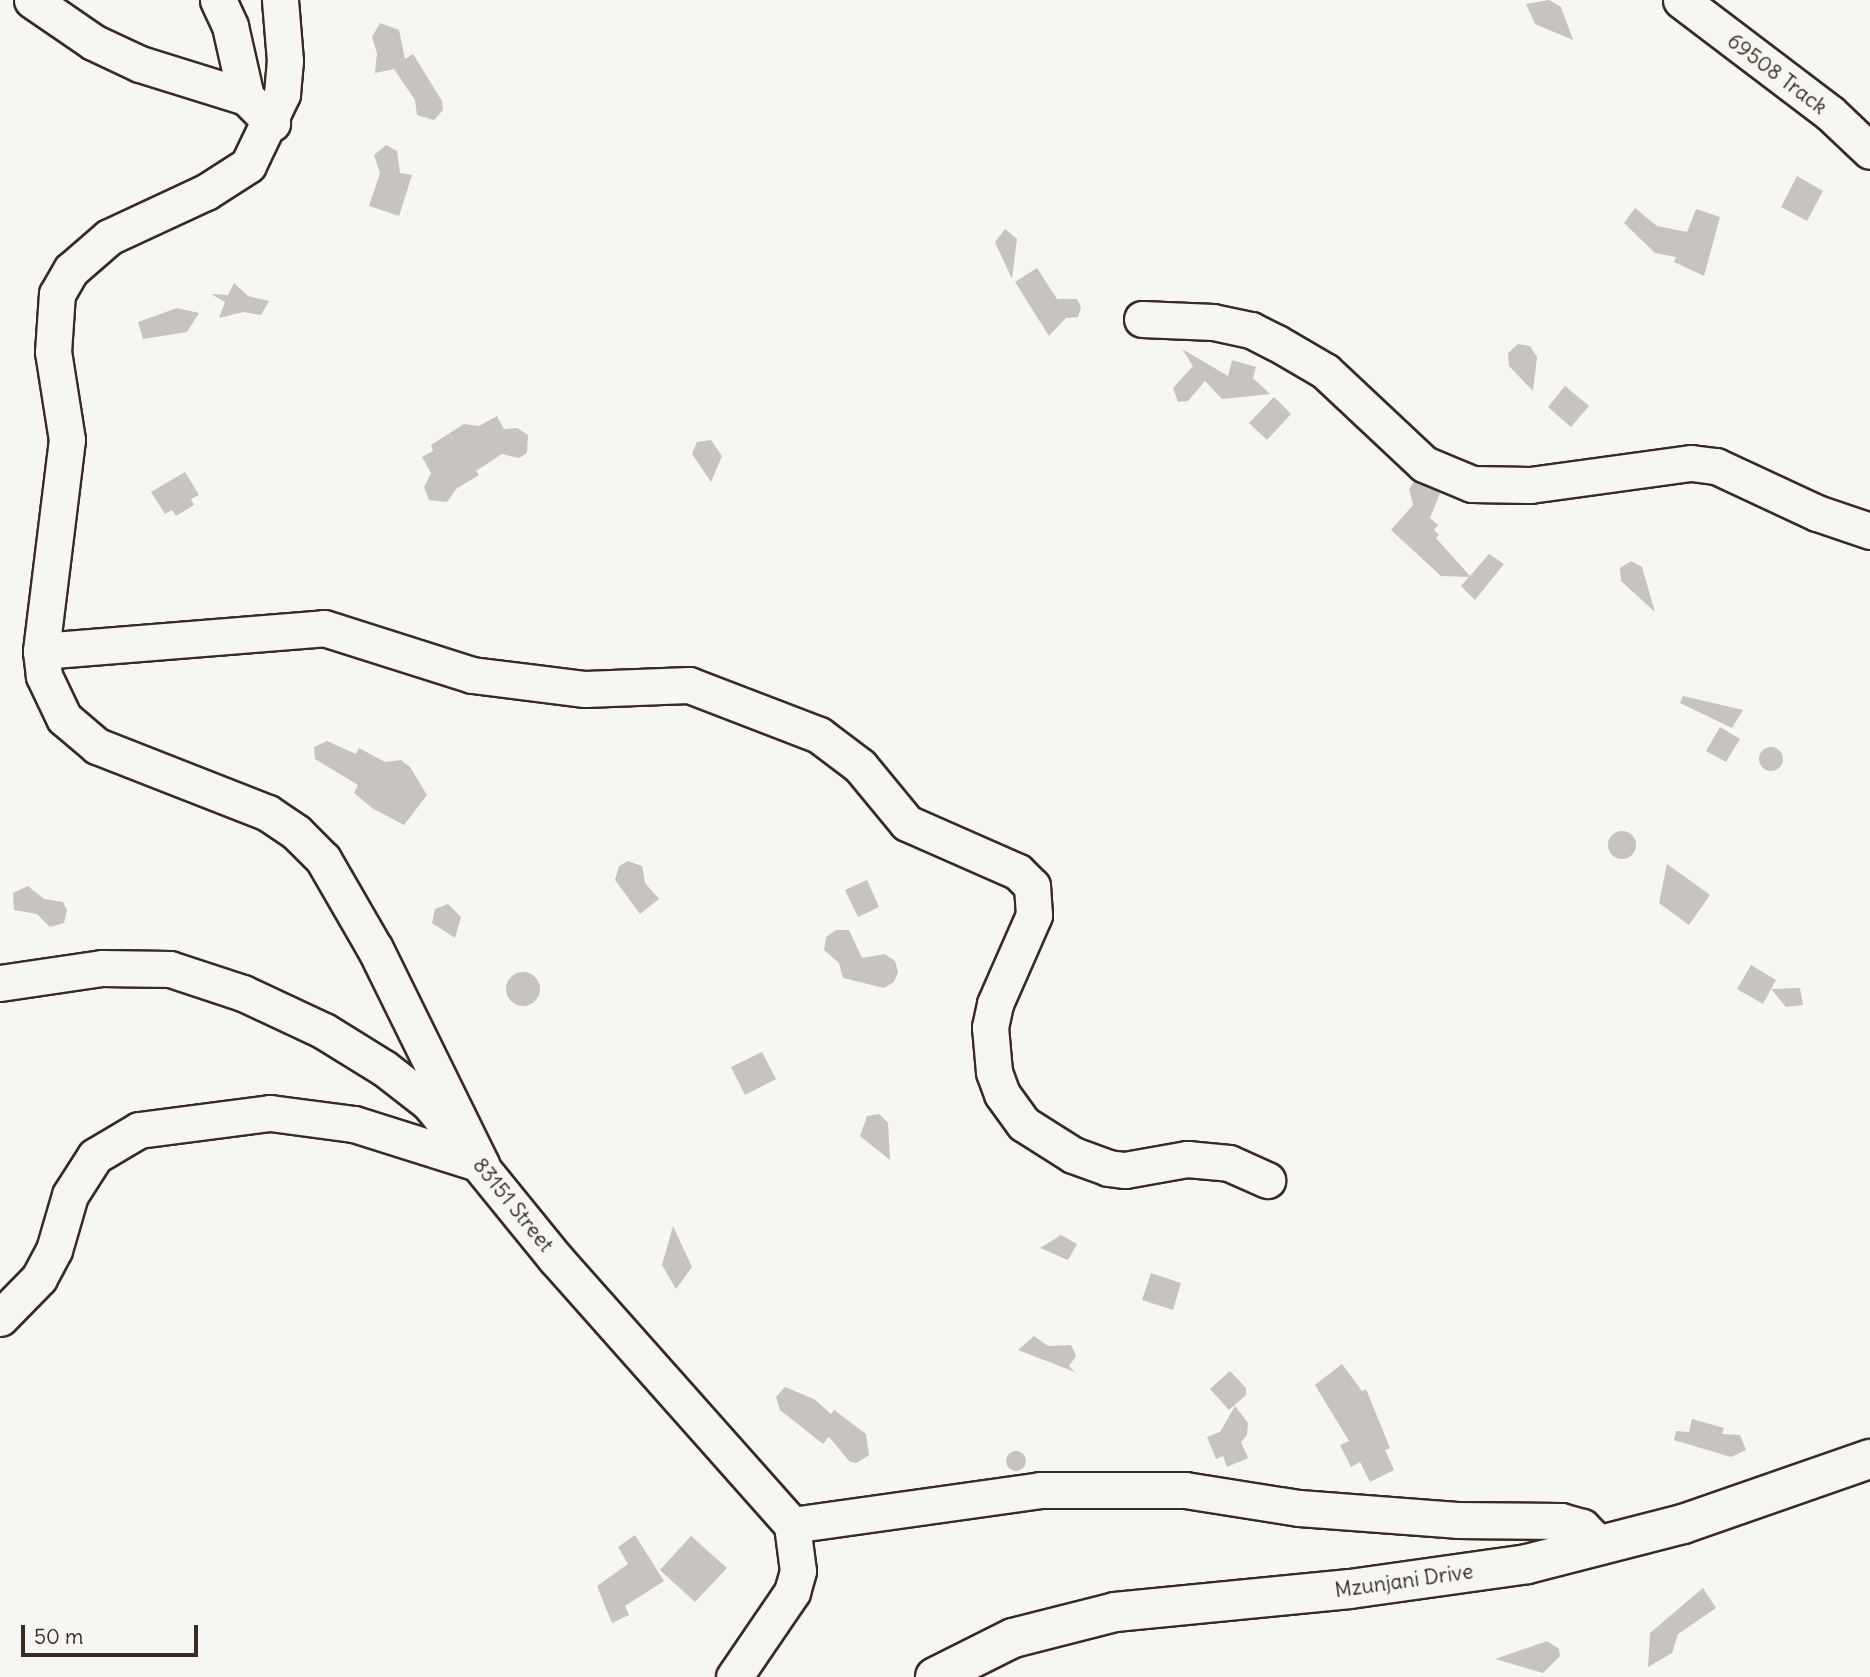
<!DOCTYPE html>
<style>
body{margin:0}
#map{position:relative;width:1870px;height:1677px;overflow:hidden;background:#f6f6f2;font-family:Delius,sans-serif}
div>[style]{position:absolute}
.building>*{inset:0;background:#c8c3be}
.round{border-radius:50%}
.roads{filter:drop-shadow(2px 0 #3b2a1e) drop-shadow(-2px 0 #3b2a1e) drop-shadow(0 2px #3b2a1e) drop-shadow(0 -2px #3b2a1e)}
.minor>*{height:35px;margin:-17.5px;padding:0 17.5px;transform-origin:17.5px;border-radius:17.5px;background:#f6f6f2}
.major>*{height:38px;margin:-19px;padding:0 19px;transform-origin:19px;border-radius:19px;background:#f6f6f2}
span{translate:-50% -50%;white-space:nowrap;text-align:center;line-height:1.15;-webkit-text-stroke:5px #f6f6f2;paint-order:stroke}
.street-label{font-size:21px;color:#3b2a1e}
.scale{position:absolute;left:21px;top:1625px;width:177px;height:32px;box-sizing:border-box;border:4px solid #3b2a1e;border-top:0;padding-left:9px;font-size:21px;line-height:24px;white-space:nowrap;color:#3b2a1e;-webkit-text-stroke:5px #f6f6f2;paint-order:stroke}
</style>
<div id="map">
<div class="building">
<div style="clip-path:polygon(1549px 0,1561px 7px,1573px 40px,1535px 24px,1526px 4px)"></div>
<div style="clip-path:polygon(380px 23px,399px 30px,405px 59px,413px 54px,442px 101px,443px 110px,434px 120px,417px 115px,415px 100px,394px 69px,375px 73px,377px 53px,372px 37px)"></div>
<div style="clip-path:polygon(386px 145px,397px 151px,400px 173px,412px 175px,399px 216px,369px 206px,380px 173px,374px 155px)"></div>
<div style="clip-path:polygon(1797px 176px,1823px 191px,1807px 221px,1781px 207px)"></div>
<div style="clip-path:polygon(1635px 208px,1657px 226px,1687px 232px,1696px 209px,1720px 217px,1704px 276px,1674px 262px,1676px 257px,1655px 253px,1624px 223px)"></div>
<div style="clip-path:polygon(1005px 229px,1017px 239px,1012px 279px,995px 242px)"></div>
<div style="clip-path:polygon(1037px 268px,1057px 299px,1077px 299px,1081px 307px,1078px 317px,1066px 318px,1049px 336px,1015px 282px)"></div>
<div style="clip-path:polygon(234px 283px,248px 296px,269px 301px,261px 315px,243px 312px,219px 318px,225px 302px,211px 294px,228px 295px)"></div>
<div style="clip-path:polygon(177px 308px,199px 313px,187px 332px,143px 339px,138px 322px)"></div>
<div style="clip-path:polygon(1518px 344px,1530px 346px,1537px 357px,1533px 391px,1509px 366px,1508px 353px)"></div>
<div style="clip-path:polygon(1182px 349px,1228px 376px,1232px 360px,1256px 367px,1253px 378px,1270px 394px,1222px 399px,1205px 381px,1188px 401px,1178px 402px,1173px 388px,1193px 366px)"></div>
<div style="clip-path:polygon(1565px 386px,1589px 406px,1571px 427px,1548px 407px)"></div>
<div style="clip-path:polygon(1274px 397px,1291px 414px,1267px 440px,1249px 423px)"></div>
<div style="clip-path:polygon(497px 416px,504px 429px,517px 428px,528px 435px,527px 453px,519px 458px,502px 454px,476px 471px,479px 475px,456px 489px,447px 502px,429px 500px,424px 487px,431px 473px,422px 457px,433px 451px,431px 445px,464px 424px,479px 426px)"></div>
<div style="clip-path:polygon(711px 440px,722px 456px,711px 482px,692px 454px,697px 442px)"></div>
<div style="clip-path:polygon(185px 472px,199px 495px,191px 499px,194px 505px,176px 516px,172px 510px,165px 514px,151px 492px)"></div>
<div style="clip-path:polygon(1414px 481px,1440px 493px,1430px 518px,1438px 525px,1434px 530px,1439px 535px,1436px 538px,1470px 576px,1489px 554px,1504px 564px,1475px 600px,1461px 586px,1469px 577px,1441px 576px,1391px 530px,1413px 505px,1409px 489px)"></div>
<div style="clip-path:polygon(1631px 561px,1642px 567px,1655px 612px,1621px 581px,1620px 568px)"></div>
<div style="clip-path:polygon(1683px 696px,1743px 710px,1732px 728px,1680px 703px)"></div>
<div style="clip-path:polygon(1720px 727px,1740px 739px,1726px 762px,1706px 751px)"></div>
<div style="clip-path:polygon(327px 741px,356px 754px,359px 748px,385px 762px,401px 760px,410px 767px,427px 795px,404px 825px,372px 808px,354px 793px,358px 785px,315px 759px,314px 747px)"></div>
<div class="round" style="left:1759px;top:747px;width:24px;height:24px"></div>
<div class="round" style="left:1608px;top:831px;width:28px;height:28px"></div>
<div style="clip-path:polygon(628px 861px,642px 866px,645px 883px,659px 899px,640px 914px,615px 880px,619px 866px)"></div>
<div style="clip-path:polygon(1667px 864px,1710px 895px,1689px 925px,1659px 903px)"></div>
<div style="clip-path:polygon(867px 880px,879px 907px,858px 917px,845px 890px)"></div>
<div style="clip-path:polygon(28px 886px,44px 899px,63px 902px,67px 910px,64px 923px,50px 927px,37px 914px,14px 910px,13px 893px)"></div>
<div style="clip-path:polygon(448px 904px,461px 917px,455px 938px,432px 923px,435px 909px)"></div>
<div style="clip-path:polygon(836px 930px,849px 930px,862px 958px,885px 954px,895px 961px,898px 972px,894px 982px,884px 988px,843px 978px,839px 963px,824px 950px,826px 937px)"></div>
<div style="clip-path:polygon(1751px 965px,1776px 980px,1771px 989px,1800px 988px,1803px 1005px,1786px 1007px,1771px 989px,1763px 1004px,1737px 989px)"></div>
<div class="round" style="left:506px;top:972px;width:34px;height:34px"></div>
<div style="clip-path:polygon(762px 1052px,776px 1079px,745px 1095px,731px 1067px)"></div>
<div style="clip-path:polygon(879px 1114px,888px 1123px,890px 1160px,860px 1136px,867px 1116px)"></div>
<div style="clip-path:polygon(673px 1226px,692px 1267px,676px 1289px,662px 1265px)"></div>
<div style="clip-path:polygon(1061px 1235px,1077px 1244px,1068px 1260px,1040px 1248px)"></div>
<div style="clip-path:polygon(1151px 1273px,1181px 1283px,1173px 1310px,1142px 1300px)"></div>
<div style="clip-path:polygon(1034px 1336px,1048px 1346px,1071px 1345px,1076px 1356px,1069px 1366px,1075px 1372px,1018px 1350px)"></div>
<div style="clip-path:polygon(1342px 1364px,1362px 1391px,1366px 1389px,1390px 1448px,1385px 1450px,1394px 1470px,1370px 1482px,1360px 1462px,1351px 1467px,1340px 1445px,1349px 1441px,1315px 1385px)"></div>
<div style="clip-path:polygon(1230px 1371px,1246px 1388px,1246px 1395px,1229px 1410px,1210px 1389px)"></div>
<div style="clip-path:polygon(785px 1387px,814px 1399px,831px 1414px,834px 1410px,866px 1434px,869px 1455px,857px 1463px,850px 1462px,829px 1437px,823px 1444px,780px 1410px,776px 1397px)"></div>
<div style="clip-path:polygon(1235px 1406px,1248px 1423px,1247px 1435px,1241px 1442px,1248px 1458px,1227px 1467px,1223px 1456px,1216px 1459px,1207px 1437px,1220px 1432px)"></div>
<div style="clip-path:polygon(1692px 1419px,1724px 1428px,1722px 1434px,1740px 1435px,1746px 1450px,1731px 1457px,1674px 1440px,1676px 1431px,1689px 1432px)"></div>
<div class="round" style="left:1006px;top:1451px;width:20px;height:20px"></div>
<div style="clip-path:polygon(635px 1535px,664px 1581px,625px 1606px,629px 1615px,612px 1623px,597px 1586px,628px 1564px,618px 1547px)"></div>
<div style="clip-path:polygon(691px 1536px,727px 1568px,695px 1602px,660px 1570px)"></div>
<div style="clip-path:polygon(1703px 1588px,1716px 1608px,1678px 1634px,1672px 1653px,1648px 1667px,1650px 1633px)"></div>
<div style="clip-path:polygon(1547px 1641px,1559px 1649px,1560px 1656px,1543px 1673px,1495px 1659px)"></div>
</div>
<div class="roads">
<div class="minor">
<div style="left:32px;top:0;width:74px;rotate:34.5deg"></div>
<div style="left:93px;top:42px;width:52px;rotate:25.1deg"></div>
<div style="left:140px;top:64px;width:111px;rotate:17.3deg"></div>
<div style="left:246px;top:97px;width:37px;rotate:45deg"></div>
<div style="left:218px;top:0;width:29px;rotate:65deg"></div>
<div style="left:230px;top:26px;width:73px;rotate:77.3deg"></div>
<div style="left:1681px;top:0;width:187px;rotate:37.2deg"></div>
<div style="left:1830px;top:113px;width:55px;rotate:43.5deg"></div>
<div style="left:1142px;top:319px;width:71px;rotate:2.4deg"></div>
<div style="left:1213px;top:322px;width:39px;rotate:12deg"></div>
<div style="left:1251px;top:330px;width:29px;rotate:27deg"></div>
<div style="left:1277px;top:343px;width:56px;rotate:30.3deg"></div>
<div style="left:1325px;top:371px;width:136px;rotate:43.2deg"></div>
<div style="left:1424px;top:464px;width:52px;rotate:22.6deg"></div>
<div style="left:1472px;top:484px;width:58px;rotate:1deg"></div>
<div style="left:1530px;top:485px;width:162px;rotate:-7.8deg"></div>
<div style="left:1691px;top:463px;width:25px;rotate:7deg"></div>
<div style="left:1716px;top:466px;width:111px;rotate:25deg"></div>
<div style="left:1817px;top:513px;width:56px;rotate:18.8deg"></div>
<div style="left:41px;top:651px;width:284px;rotate:-4.6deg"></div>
<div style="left:324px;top:628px;width:155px;rotate:17.6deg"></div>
<div style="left:472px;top:675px;width:114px;rotate:7.1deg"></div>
<div style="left:585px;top:689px;width:104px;rotate:-2.2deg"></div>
<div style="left:689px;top:685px;width:139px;rotate:21deg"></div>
<div style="left:819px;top:735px;width:51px;rotate:37.1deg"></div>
<div style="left:860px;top:766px;width:74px;rotate:50.5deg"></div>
<div style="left:907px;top:823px;width:121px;rotate:23.8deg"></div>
<div style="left:1018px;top:872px;width:20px;rotate:45deg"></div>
<div style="left:1032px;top:886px;width:29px;rotate:86deg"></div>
<div style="left:1034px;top:915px;width:97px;rotate:113.7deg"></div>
<div style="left:995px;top:1004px;width:24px;rotate:102deg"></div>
<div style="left:990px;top:1027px;width:45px;rotate:84.9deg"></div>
<div style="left:994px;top:1072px;width:23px;rotate:70deg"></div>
<div style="left:1002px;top:1094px;width:37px;rotate:54deg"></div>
<div style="left:1024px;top:1124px;width:58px;rotate:32.3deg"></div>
<div style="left:1073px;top:1155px;width:37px;rotate:20deg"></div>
<div style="left:1108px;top:1168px;width:17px;rotate:7deg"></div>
<div style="left:1125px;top:1170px;width:63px;rotate:-10.1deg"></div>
<div style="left:1187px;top:1159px;width:42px;rotate:5.4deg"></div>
<div style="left:1229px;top:1163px;width:42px;rotate:24.1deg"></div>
<div style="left:0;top:983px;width:103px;rotate:-8.4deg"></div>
<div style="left:102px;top:968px;width:68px;rotate:0.8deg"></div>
<div style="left:170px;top:969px;width:77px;rotate:18.2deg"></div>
<div style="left:243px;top:993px;width:89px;rotate:25.1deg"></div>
<div style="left:324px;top:1031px;width:70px;rotate:31.7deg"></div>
<div style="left:384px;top:1068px;width:57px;rotate:37.9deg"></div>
<div style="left:429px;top:1103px;width:200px;rotate:50.9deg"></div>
<div style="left:555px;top:1258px;width:357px;rotate:48.4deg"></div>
<div style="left:792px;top:1525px;width:46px;rotate:82.6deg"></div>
<div style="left:798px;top:1571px;width:22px;rotate:106deg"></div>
<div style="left:792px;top:1592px;width:103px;rotate:124.3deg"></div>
<div style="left:0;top:1318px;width:56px;rotate:-45.7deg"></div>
<div style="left:39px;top:1278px;width:32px;rotate:-62deg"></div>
<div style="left:54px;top:1250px;width:57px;rotate:-73.8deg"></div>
<div style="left:70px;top:1195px;width:46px;rotate:-57.3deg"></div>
<div style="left:95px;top:1156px;width:51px;rotate:-30.6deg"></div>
<div style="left:139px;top:1130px;width:132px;rotate:-7.4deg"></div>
<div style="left:270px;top:1113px;width:85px;rotate:7.5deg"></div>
<div style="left:354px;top:1124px;width:133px;rotate:17.5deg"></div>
<div style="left:481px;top:1164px;width:240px;rotate:-116.2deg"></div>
<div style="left:375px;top:949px;width:104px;rotate:-120deg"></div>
<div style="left:323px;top:859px;width:38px;rotate:-135deg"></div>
<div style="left:296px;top:832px;width:34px;rotate:-146deg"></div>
<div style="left:268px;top:813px;width:184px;rotate:-158.6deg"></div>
<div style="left:97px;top:746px;width:43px;rotate:-139.7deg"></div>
<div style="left:64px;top:718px;width:47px;rotate:-115.5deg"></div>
<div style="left:44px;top:676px;width:25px;rotate:-97deg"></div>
<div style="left:41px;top:651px;width:213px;rotate:-83deg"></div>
<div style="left:67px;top:440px;width:89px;rotate:-99deg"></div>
<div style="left:53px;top:352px;width:58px;rotate:-86.1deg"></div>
<div style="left:57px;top:294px;width:28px;rotate:-60deg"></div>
<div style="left:71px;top:270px;width:50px;rotate:-41deg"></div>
<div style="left:109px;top:237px;width:107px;rotate:-24.9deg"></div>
<div style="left:206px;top:192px;width:50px;rotate:-32.7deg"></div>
<div style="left:248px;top:165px;width:79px;rotate:-64.4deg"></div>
<div style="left:282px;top:94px;width:33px;rotate:-85deg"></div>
<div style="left:285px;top:61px;width:61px;rotate:-94.7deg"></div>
<div style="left:792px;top:1525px;width:250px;rotate:-8deg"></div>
<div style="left:1040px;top:1490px;width:145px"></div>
<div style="left:1185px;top:1490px;width:115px;rotate:9deg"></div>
<div style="left:1299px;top:1508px;width:158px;rotate:4.3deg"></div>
<div style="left:1457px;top:1520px;width:104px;rotate:0.6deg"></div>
<div style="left:1561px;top:1521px;width:22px;rotate:16deg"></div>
<div style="left:1582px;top:1527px;width:25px;rotate:45deg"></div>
</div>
<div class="major">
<div style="left:935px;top:1677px;width:87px;rotate:-26.6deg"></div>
<div style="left:1013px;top:1638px;width:105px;rotate:-14.3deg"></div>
<div style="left:1115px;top:1612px;width:236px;rotate:-5.6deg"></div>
<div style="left:1350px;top:1589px;width:179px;rotate:-8deg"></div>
<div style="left:1527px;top:1564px;width:161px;rotate:-14.4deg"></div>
<div style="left:1683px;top:1524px;width:198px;rotate:-19.2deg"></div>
</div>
</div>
<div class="street-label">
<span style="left:1777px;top:74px;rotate:37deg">69508 Track</span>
<span style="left:513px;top:1205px;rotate:51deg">83151 Street</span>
<span style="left:1404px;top:1581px;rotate:-8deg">Mzunjani Drive</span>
</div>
<div class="scale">50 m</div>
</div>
